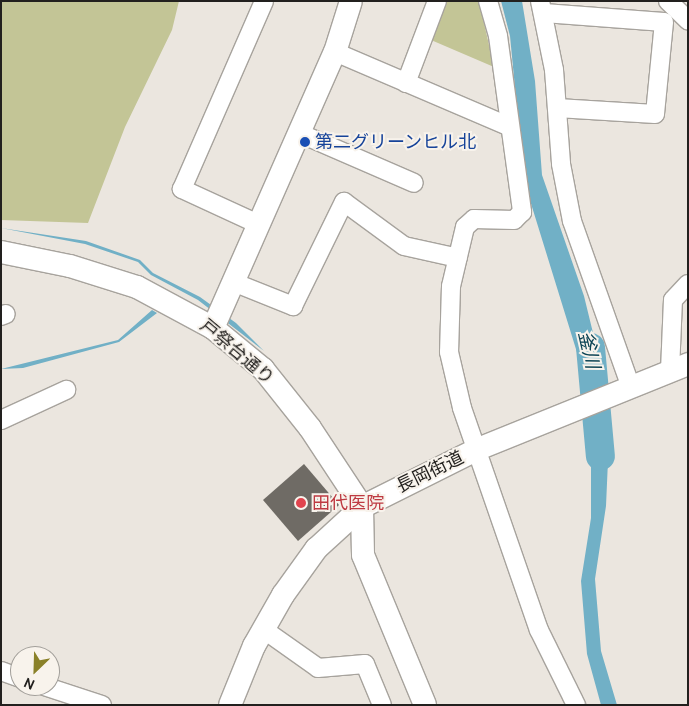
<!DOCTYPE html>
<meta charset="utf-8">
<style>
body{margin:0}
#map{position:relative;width:689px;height:706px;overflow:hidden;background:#ebe6df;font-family:Cabin,"Noto Sans JP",sans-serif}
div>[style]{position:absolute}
.green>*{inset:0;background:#c3c596}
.water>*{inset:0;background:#71b0c6}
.river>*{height:29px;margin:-14.5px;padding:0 14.5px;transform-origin:14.5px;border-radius:14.5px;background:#71b0c6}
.building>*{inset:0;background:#6f6b65}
.roads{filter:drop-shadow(1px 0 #a7a39d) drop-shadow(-1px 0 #a7a39d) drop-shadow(0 1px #a7a39d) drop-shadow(0 -1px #a7a39d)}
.minor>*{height:18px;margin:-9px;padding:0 9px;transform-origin:9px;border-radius:9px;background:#fff}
.tertiary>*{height:22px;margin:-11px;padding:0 11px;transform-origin:11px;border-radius:11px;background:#fff}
.dots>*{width:14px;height:14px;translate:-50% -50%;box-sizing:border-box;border:2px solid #f8f3ec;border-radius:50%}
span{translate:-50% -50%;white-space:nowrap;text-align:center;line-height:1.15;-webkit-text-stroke:4px #f8f3ec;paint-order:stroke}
.transit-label{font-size:18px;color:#164399}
.left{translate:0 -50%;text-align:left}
.street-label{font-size:18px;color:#22201e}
.health-label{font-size:18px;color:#be3a42}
.water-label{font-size:19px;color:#0b4354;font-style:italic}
.frame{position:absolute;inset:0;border:2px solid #22201e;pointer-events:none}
.north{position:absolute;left:10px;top:646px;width:50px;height:50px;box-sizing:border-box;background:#f8f3ec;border:1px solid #a29f9a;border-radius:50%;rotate:204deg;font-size:14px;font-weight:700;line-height:20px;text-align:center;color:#22201e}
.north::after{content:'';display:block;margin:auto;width:18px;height:22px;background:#8a8129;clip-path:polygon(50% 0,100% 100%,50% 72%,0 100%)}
</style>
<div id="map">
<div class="green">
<div style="clip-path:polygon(1px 1px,179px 1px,172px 30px,125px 127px,88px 223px,1px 220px)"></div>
<div style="clip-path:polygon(443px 1px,479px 1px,494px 67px,431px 40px)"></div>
</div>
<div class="water">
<div style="clip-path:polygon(501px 1px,522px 1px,535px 81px,542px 175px,584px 296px,605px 382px,588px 388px,524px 181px,510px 36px)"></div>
<div style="clip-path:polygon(1px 228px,86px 241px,140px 260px,153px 273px,200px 297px,236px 323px,264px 351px,198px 300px,151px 275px,138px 262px,85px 244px)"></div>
<div style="clip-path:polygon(152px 310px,157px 313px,119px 342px,23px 368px,1px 369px,118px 340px)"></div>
<div style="clip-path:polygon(610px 415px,606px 506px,595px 579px,601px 651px,617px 705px,601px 705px,587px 654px,581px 581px,591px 518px,591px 421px)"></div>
</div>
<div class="river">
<div style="left:590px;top:347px;width:109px;rotate:84.8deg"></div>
</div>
<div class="building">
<div style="clip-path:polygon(304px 464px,339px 505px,298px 541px,263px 500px)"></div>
</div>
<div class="roads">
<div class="minor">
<div style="left:488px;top:1px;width:36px;rotate:74deg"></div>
<div style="left:498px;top:36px;width:178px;rotate:82.2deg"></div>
<div style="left:522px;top:212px;width:11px;rotate:135deg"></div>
<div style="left:514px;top:220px;width:40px;rotate:-178.6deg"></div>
<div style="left:474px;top:219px;width:12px;rotate:138deg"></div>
<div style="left:465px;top:227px;width:61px;rotate:103.3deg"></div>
<div style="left:451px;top:286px;width:66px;rotate:91.7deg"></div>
<div style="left:449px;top:352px;width:57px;rotate:76.9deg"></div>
<div style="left:462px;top:408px;width:235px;rotate:70.9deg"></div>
<div style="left:539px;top:630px;width:84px;rotate:63.7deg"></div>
<div style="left:540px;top:1px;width:70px;rotate:78.5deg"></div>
<div style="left:554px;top:70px;width:94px;rotate:85.7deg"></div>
<div style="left:561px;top:164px;width:58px;rotate:79.1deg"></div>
<div style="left:572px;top:221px;width:177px;rotate:70.5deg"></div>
<div style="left:668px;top:1px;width:28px;rotate:44deg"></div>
<div style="left:544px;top:13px;width:120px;rotate:4.3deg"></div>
<div style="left:664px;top:22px;width:92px;rotate:95.6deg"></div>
<div style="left:655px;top:114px;width:98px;rotate:-176.5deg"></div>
<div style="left:335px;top:52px;width:190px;rotate:23.2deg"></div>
<div style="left:406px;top:83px;width:88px;rotate:-69.3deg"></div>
<div style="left:299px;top:133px;width:125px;rotate:23.5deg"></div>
<div style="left:258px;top:224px;width:84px;rotate:-155.3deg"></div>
<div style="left:182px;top:189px;width:205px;rotate:-66.4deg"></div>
<div style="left:233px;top:282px;width:65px;rotate:21.8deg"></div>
<div style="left:293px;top:306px;width:116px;rotate:-63.9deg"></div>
<div style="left:344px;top:202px;width:74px;rotate:36.3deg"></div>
<div style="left:404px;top:246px;width:55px;rotate:12.5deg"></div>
<div style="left:1px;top:316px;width:5px;rotate:-22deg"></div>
<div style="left:670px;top:371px;width:71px;rotate:-87.6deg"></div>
<div style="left:673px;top:300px;width:22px;rotate:-47deg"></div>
<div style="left:1px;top:420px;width:72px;rotate:-24.8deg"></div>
<div style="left:263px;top:629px;width:67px;rotate:35.3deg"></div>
<div style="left:318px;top:668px;width:47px;rotate:-4.9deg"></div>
<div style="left:365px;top:664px;width:44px;rotate:67.5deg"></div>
<div style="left:1px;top:671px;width:20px;rotate:20deg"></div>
<div style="left:44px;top:686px;width:61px;rotate:18.1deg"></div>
</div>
<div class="tertiary">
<div style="left:1px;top:252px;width:70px;rotate:11.5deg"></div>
<div style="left:70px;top:266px;width:70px;rotate:17.4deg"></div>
<div style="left:137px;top:287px;width:86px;rotate:28.3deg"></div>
<div style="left:213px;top:328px;width:65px;rotate:39.4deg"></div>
<div style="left:263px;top:369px;width:75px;rotate:51.5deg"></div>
<div style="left:310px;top:428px;width:95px;rotate:56.6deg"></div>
<div style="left:362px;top:507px;width:48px;rotate:88.8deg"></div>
<div style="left:363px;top:555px;width:162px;rotate:67.5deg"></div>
<div style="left:213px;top:328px;width:302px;rotate:-66.2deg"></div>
<div style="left:335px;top:52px;width:53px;rotate:-72.6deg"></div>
<div style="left:230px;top:705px;width:64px;rotate:-67.9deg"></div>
<div style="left:254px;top:646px;width:59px;rotate:-60.4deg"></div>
<div style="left:283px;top:595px;width:57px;rotate:-54.3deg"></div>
<div style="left:316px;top:549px;width:62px;rotate:-42.4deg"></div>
<div style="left:362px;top:507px;width:130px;rotate:-26.6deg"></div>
<div style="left:478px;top:449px;width:227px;rotate:-22deg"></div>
</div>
</div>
<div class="dots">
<div style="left:305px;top:142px;background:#1a4fb4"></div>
<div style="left:301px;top:503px;background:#e0444e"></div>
</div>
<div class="transit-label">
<span class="left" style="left:315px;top:142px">第二グリーンヒル北</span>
</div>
<div class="street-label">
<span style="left:237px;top:352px;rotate:40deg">戸祭台通り</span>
<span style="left:430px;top:472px;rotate:-26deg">長岡街道</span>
</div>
<div class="health-label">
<span class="left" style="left:312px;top:503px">田代医院</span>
</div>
<div class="water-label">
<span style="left:589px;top:350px;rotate:77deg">釜川</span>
</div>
<div class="frame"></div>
<div class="north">N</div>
</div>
